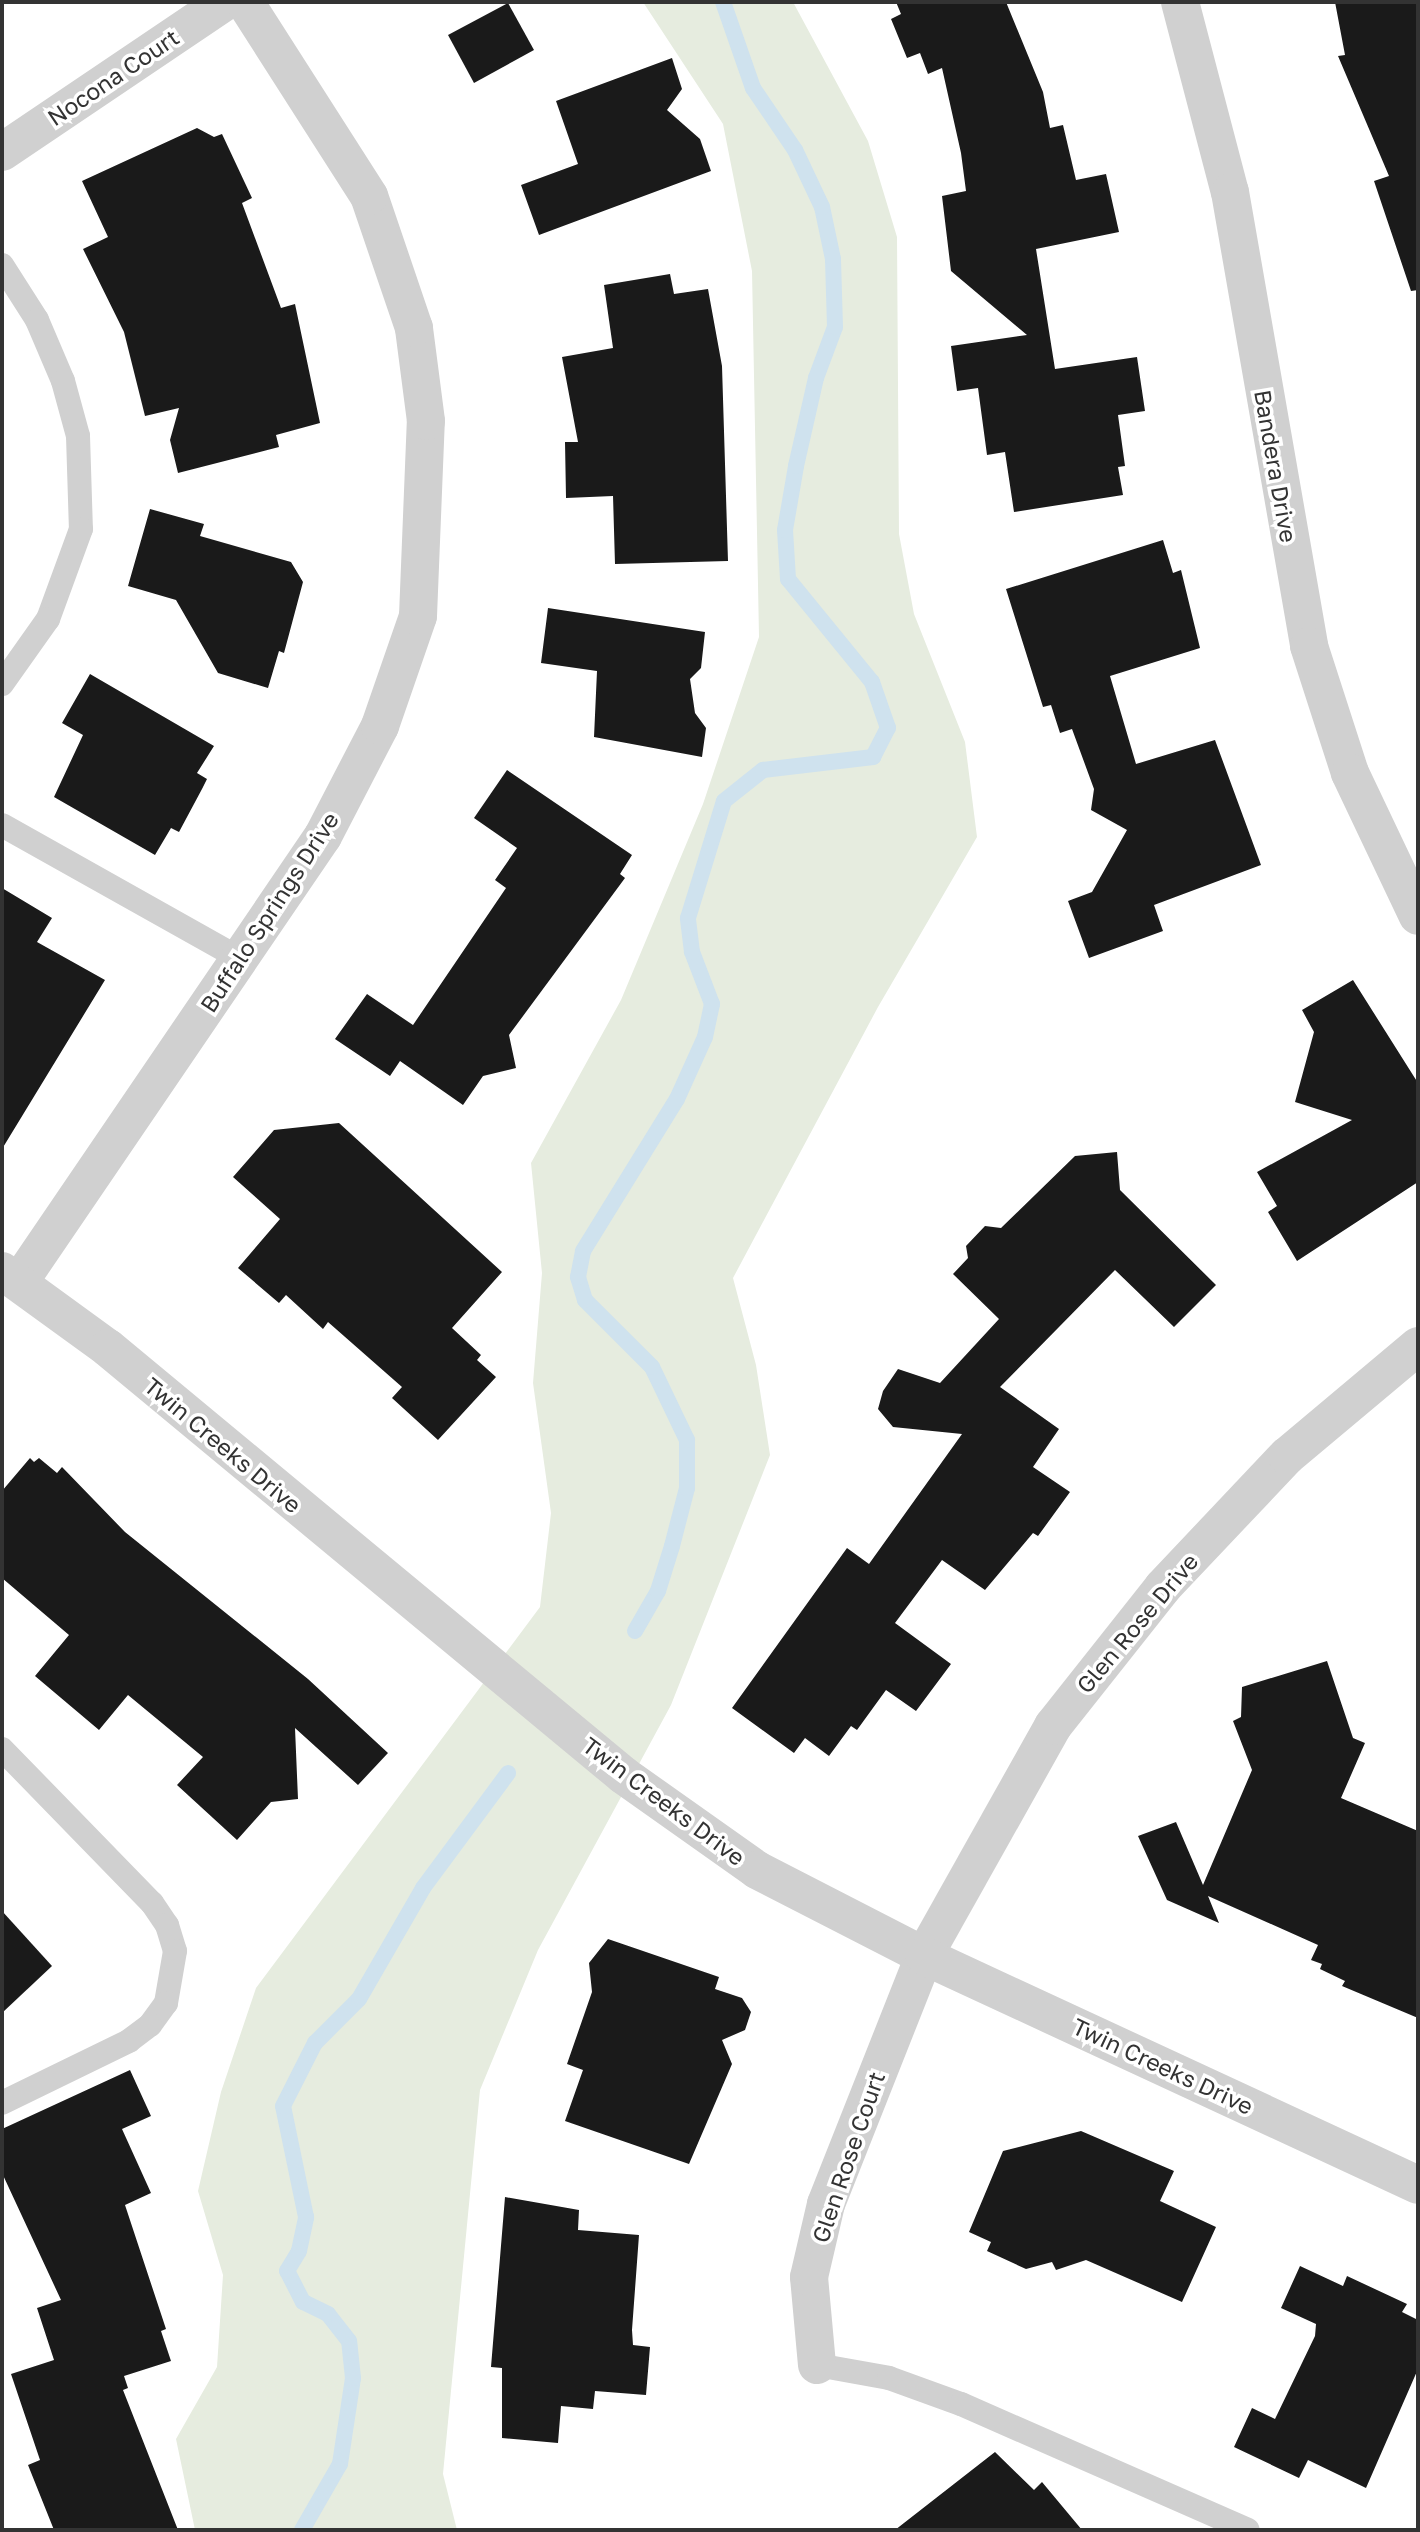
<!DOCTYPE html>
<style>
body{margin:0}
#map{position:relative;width:1420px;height:2532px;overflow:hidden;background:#fff;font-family:"Golos Text",sans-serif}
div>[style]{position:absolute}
.green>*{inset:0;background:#e6ecdf}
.stream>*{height:16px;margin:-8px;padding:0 8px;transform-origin:8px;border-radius:8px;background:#cfe2ee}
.building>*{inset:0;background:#1a1a1a}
.service>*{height:24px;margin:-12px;padding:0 12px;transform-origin:12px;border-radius:12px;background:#d0d0d0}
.minor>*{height:38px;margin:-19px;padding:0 19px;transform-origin:19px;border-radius:19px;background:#d0d0d0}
.tertiary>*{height:38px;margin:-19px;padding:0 19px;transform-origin:19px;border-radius:19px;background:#d0d0d0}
span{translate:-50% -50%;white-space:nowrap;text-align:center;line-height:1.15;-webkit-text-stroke:7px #fff;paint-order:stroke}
.street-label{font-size:23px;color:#333}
.frame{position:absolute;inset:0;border:4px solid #333;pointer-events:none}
</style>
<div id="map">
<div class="green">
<div style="clip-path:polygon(643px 2px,793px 2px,868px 141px,897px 237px,899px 534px,914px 614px,965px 742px,977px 837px,878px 1007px,733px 1278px,756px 1365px,770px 1455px,671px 1705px,538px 1950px,480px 2090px,443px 2474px,457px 2530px,195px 2530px,176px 2439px,217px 2367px,223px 2275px,198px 2191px,221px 2092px,256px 1988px,540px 1607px,551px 1513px,533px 1383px,542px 1273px,531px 1163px,621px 1000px,703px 804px,759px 637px,752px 271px,723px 124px)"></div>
</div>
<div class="stream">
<div style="left:635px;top:1631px;width:46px;rotate:-60.1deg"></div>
<div style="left:658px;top:1591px;width:47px;rotate:-72.7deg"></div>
<div style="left:672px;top:1546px;width:60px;rotate:-75.5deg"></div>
<div style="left:687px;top:1488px;width:48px;rotate:-90deg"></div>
<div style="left:687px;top:1440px;width:81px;rotate:-115.6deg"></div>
<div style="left:652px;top:1367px;width:95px;rotate:-135deg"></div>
<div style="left:585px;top:1300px;width:24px;rotate:-107deg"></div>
<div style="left:578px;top:1277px;width:26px;rotate:-79deg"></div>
<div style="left:583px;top:1251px;width:179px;rotate:-58.3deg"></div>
<div style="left:677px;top:1099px;width:68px;rotate:-65.7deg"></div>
<div style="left:705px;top:1037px;width:34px;rotate:-78deg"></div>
<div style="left:712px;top:1004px;width:56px;rotate:-111deg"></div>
<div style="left:692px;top:952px;width:34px;rotate:-97deg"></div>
<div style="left:688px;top:918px;width:122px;rotate:-72.9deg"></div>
<div style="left:724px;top:801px;width:50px;rotate:-38.5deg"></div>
<div style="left:763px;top:770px;width:111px;rotate:-6.7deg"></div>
<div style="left:873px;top:757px;width:33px;rotate:-63deg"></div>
<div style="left:888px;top:728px;width:49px;rotate:-109.2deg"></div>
<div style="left:872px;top:682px;width:133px;rotate:-129.2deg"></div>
<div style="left:788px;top:579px;width:49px;rotate:-93.5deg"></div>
<div style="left:785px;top:530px;width:65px;rotate:-80.2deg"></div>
<div style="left:796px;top:466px;width:90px;rotate:-77.2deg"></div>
<div style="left:816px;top:378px;width:54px;rotate:-69.6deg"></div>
<div style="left:835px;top:327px;width:68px;rotate:-91.7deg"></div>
<div style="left:833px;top:259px;width:53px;rotate:-101.9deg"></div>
<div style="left:822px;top:207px;width:63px;rotate:-115.3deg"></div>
<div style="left:795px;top:150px;width:75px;rotate:-124.1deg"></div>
<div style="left:753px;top:88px;width:91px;rotate:-109.2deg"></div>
<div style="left:302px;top:2530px;width:76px;rotate:-60.1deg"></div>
<div style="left:340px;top:2464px;width:87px;rotate:-81.4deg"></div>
<div style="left:353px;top:2378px;width:37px;rotate:-96deg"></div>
<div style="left:349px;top:2341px;width:34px;rotate:-128deg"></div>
<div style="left:328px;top:2314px;width:28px;rotate:-154deg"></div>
<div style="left:303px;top:2302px;width:35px;rotate:-117deg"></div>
<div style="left:287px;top:2271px;width:23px;rotate:-59deg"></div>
<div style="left:299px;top:2251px;width:35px;rotate:-78deg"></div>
<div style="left:306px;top:2217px;width:113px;rotate:-101.7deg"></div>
<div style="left:283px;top:2106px;width:71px;rotate:-63.1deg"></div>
<div style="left:315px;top:2043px;width:62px;rotate:-45deg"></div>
<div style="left:359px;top:1999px;width:128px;rotate:-60deg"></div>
<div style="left:423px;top:1888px;width:143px;rotate:-53.5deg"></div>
</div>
<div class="building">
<div style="clip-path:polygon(896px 2px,1006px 2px,1043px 92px,1050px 128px,1063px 125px,1076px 180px,1106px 174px,1119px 232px,1036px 249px,1055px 369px,1137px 357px,1145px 411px,1118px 415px,1125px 466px,1118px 467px,1123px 495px,1014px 512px,1005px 452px,987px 455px,978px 388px,957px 391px,951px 346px,1027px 335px,951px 271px,942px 196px,966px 191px,961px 153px,942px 68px,928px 74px,920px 53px,907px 58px,891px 19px,901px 14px)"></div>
<div style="clip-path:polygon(1335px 2px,1418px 2px,1418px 290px,1411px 291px,1374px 181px,1389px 176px,1338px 56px,1345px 55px)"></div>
<div style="clip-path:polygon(508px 3px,534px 50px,474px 83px,448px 35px)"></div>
<div style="clip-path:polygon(672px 58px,682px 89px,667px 110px,700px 139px,711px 171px,539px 235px,521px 185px,578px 164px,556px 101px)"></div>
<div style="clip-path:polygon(197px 128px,214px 137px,222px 134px,252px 198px,242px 203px,281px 308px,295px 304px,320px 423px,276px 435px,279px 447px,178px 473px,170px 440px,179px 408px,145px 416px,124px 332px,83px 249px,108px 237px,82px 181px)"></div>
<div style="clip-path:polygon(670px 274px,674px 294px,708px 289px,722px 366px,728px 561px,615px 564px,613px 496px,566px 498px,565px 442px,578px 442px,562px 357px,613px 348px,604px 285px)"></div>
<div style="clip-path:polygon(150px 509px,204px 524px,200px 536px,291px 562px,303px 582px,284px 653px,279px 651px,268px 688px,218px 673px,176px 600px,128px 586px)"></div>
<div style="clip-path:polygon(1163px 540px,1173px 573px,1181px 570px,1200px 648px,1110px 676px,1136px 764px,1215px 740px,1261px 865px,1154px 905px,1163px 931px,1089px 958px,1068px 901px,1092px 892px,1127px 830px,1091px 810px,1094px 789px,1072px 729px,1060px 733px,1051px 705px,1043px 707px,1006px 589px)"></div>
<div style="clip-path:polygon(548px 608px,705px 632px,701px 668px,690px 679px,695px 713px,706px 728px,702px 757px,594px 737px,597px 671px,541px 663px)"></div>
<div style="clip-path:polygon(90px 674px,214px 746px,197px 773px,207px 779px,202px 789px,179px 832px,171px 828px,155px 855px,54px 797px,83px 735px,62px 723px)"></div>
<div style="clip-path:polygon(507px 770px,632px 855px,620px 874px,625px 878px,509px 1035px,516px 1068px,483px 1076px,463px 1105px,400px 1061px,390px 1076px,335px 1039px,367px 994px,413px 1025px,506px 888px,495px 880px,517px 848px,474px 818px)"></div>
<div style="clip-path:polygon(2px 888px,52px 918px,37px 942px,105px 980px,2px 1149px)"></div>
<div style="clip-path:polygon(1353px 980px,1418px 1083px,1418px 1182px,1297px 1261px,1268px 1212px,1277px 1206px,1257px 1172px,1352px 1120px,1295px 1102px,1314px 1032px,1302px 1010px)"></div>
<div style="clip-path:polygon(339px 1123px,502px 1272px,452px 1328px,481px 1355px,477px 1360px,496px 1377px,438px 1440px,392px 1398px,402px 1387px,328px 1322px,323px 1329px,286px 1295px,279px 1303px,238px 1268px,280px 1219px,233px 1177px,274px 1130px)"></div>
<div style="clip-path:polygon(1117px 1152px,1120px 1190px,1216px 1285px,1174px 1327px,1115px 1270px,1000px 1387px,1059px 1429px,1033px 1467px,1070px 1492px,1038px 1536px,1033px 1533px,985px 1590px,942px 1560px,895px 1623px,951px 1664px,916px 1711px,886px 1690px,857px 1730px,851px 1726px,829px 1756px,805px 1738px,794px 1753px,732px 1708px,847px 1548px,869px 1564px,962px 1434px,893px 1427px,878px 1409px,883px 1391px,898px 1369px,940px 1383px,999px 1319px,953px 1274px,968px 1258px,966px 1246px,985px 1226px,1001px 1228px,1075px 1156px)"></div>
<div style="clip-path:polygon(30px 1458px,34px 1462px,39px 1458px,57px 1473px,62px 1467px,125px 1532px,308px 1679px,388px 1753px,358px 1785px,295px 1728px,298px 1799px,271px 1802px,237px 1840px,177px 1785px,203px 1757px,128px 1695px,99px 1730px,35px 1676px,69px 1635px,2px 1578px,2px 1491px)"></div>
<div style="clip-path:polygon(1327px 1661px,1353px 1738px,1365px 1743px,1341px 1798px,1418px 1831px,1418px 2018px,1342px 1986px,1345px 1981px,1320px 1969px,1322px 1964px,1311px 1960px,1318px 1945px,1208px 1896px,1219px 1923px,1167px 1900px,1138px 1836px,1176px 1822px,1203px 1885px,1252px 1770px,1233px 1721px,1241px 1717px,1242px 1687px)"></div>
<div style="clip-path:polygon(2px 1911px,52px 1966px,2px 2013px)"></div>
<div style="clip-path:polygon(608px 1939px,719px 1977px,715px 1989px,742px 1998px,751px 2012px,745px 2030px,722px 2040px,732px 2064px,689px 2164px,565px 2121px,583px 2070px,567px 2064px,592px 1992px,589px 1963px)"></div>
<div style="clip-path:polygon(130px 2070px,151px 2116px,122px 2129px,151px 2193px,125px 2205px,166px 2329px,161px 2331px,171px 2361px,124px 2376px,128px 2388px,123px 2390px,178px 2530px,54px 2530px,28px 2465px,40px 2460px,11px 2374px,54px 2360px,37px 2308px,61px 2300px,2px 2173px,2px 2129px)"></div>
<div style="clip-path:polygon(1081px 2131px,1174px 2171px,1160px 2201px,1216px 2227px,1182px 2302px,1086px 2260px,1056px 2270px,1052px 2262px,1026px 2269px,987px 2251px,991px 2242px,969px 2232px,1003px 2151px)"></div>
<div style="clip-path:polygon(505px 2197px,579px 2210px,578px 2230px,639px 2235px,632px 2330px,633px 2345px,650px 2347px,646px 2395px,595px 2391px,593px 2409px,561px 2406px,558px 2443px,502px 2438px,502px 2368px,491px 2367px)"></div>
<div style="clip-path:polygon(1300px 2266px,1343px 2286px,1347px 2276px,1407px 2304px,1402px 2312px,1418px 2320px,1418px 2369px,1366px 2488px,1308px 2460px,1299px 2478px,1234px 2447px,1252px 2408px,1275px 2419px,1315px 2336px,1316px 2324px,1281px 2308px)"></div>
<div style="clip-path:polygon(995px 2452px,1034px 2490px,1042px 2482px,1082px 2530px,895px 2530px)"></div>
</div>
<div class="service">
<div style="left:2px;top:265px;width:65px;rotate:57.5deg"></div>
<div style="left:37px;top:320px;width:66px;rotate:66.9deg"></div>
<div style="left:63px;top:381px;width:57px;rotate:74.7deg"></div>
<div style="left:78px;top:436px;width:93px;rotate:88.2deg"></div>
<div style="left:81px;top:529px;width:96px;rotate:110.1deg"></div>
<div style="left:48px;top:619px;width:80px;rotate:125.3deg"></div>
<div style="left:2px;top:825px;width:274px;rotate:29.3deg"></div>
<div style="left:2px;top:1749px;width:215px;rotate:45.8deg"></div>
<div style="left:152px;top:1903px;width:27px;rotate:56deg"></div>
<div style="left:167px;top:1925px;width:27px;rotate:73deg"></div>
<div style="left:175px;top:1951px;width:53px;rotate:99.8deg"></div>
<div style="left:166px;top:2003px;width:27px;rotate:126deg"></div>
<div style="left:150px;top:2025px;width:26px;rotate:143deg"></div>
<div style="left:129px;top:2041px;width:141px;rotate:154deg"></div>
<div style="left:817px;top:2365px;width:73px;rotate:10.2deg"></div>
<div style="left:889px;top:2378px;width:77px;rotate:19.9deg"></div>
<div style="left:961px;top:2404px;width:313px;rotate:23.7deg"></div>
</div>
<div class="minor">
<div style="left:1180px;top:2px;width:196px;rotate:75.3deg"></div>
<div style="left:1230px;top:192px;width:461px;rotate:80.1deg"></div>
<div style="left:1309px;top:646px;width:133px;rotate:72.1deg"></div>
<div style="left:1350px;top:773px;width:158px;rotate:64.6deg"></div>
<div style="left:2px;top:152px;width:268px;rotate:-34deg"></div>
<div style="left:20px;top:1281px;width:538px;rotate:-55.75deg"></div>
<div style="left:323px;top:836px;width:124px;rotate:-62.6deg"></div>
<div style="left:380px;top:726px;width:116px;rotate:-70.9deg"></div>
<div style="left:418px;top:616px;width:195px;rotate:-87.7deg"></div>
<div style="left:426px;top:421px;width:94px;rotate:-97.4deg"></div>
<div style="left:414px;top:328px;width:139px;rotate:-108.8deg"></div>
<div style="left:369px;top:196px;width:230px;rotate:-122.6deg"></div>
<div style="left:817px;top:2365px;width:88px;rotate:-95.2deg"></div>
<div style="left:809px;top:2277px;width:75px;rotate:-76.9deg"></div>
<div style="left:826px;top:2204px;width:267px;rotate:-68.4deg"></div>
<div style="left:924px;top:1956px;width:264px;rotate:-60.7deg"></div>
<div style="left:1053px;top:1726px;width:177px;rotate:-51.6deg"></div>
<div style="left:1163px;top:1587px;width:180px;rotate:-46.6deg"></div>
<div style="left:1287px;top:1456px;width:171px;rotate:-40deg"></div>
</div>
<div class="tertiary">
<div style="left:2px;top:1271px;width:131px;rotate:36deg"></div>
<div style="left:108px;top:1348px;width:669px;rotate:39.66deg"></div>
<div style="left:623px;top:1775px;width:164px;rotate:35.3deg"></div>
<div style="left:757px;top:1870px;width:188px;rotate:27.2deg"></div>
<div style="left:924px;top:1956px;width:544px;rotate:24.87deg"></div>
</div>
<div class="street-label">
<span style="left:113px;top:77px;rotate:-34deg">Nocona Court</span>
<span style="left:1276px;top:466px;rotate:80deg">Bandera Drive</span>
<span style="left:269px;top:912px;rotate:-57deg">Buffalo Springs Drive</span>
<span style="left:223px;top:1445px;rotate:40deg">Twin Creeks Drive</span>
<span style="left:1137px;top:1623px;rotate:-50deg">Glen Rose Drive</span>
<span style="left:664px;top:1801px;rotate:37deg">Twin Creeks Drive</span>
<span style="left:1163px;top:2066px;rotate:25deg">Twin Creeks Drive</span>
<span style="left:848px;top:2157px;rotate:-71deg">Glen Rose Court</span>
</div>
<div class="frame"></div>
</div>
